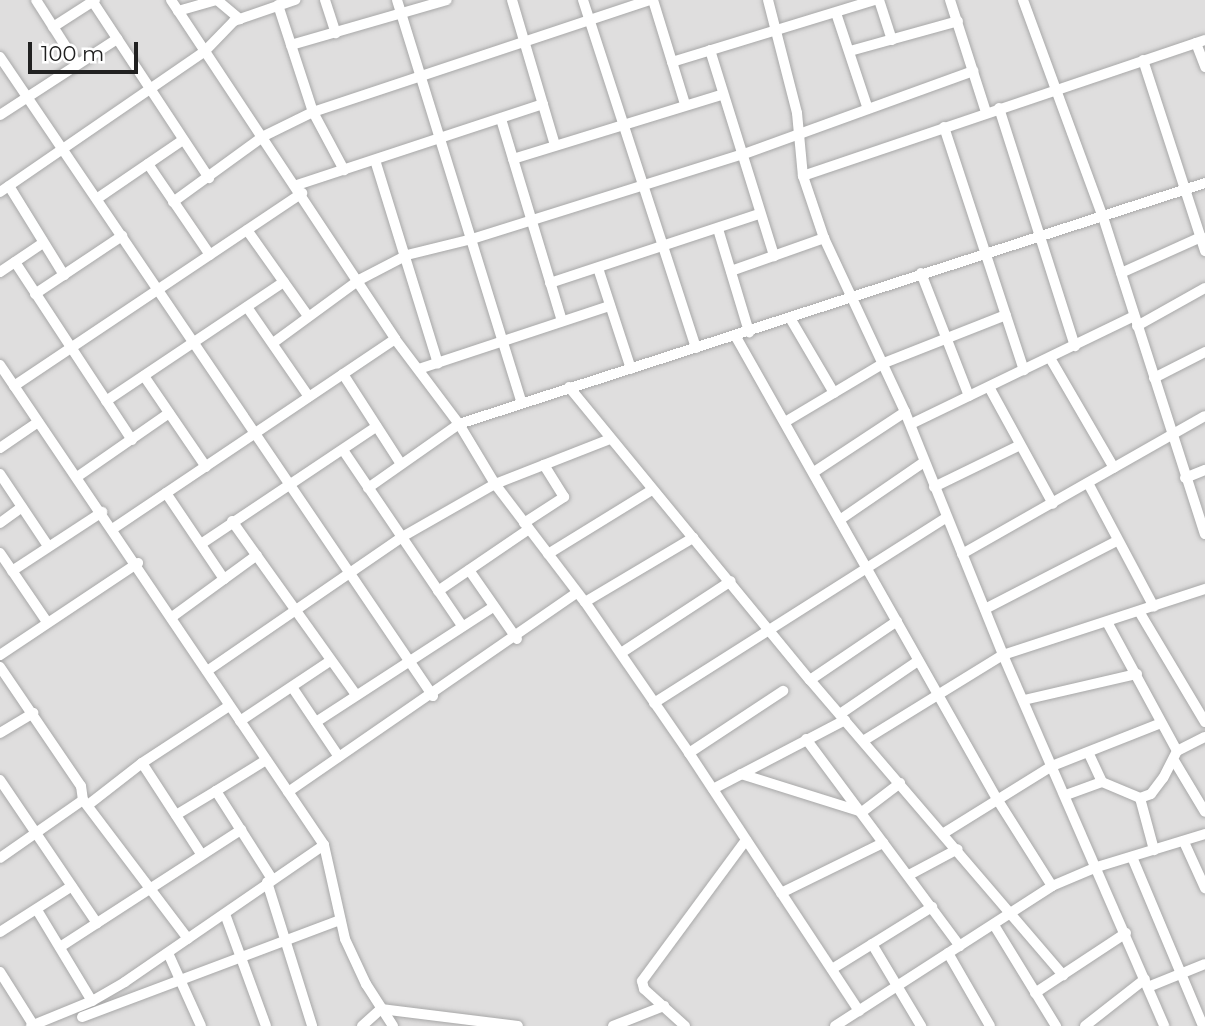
<!DOCTYPE html>
<style>
body{margin:0}
#map{position:relative;width:1205px;height:1026px;overflow:hidden;background:#f1eee8;font-family:Montserrat,sans-serif}
div>[style]{position:absolute}
.residential>*{inset:0;background:#dfdede;transform-origin:0 0}
.roads{filter:drop-shadow(0 0 2px #a8a8a8) drop-shadow(0 0 2px #a8a8a8)}
.minor>*{height:10px;margin:-5px;padding:0 5px;transform-origin:5px;border-radius:5px;background:#fff}
span{translate:-50% -50%;white-space:nowrap;text-align:center;line-height:1.15;-webkit-text-stroke:6px #fff;paint-order:stroke}
.scale{position:absolute;left:28px;top:42px;width:110px;height:32px;box-sizing:border-box;border:4px solid #212121;border-top:0;padding-left:9px;font-size:21px;line-height:24px;white-space:nowrap;color:#212121;-webkit-text-stroke:5px #fff;paint-order:stroke}
</style>
<div id="map">
<div class="residential">
<div style="left:0;top:0;width:1205px;height:1026px"></div>
</div>
<div class="roads">
<div class="minor">
<div style="left:36px;top:0;width:76px;rotate:57.4deg"></div>
<div style="left:171px;top:0;width:406px;rotate:56.5deg"></div>
<div style="left:395px;top:339px;width:106px;rotate:53deg"></div>
<div style="left:459px;top:424px;width:70px;rotate:59deg"></div>
<div style="left:495px;top:484px;width:148px;rotate:52.7deg"></div>
<div style="left:585px;top:602px;width:183px;rotate:55.4deg"></div>
<div style="left:689px;top:753px;width:309px;rotate:56.6deg"></div>
<div style="left:217px;top:0;width:30px;rotate:40deg"></div>
<div style="left:325px;top:0;width:35px;rotate:72deg"></div>
<div style="left:397px;top:0;width:422px;rotate:72.8deg"></div>
<div style="left:512px;top:0;width:151px;rotate:73.5deg"></div>
<div style="left:583px;top:0;width:366px;rotate:72deg"></div>
<div style="left:653px;top:0;width:109px;rotate:72.9deg"></div>
<div style="left:768px;top:0;width:117px;rotate:75.6deg"></div>
<div style="left:797px;top:113px;width:63px;rotate:84.6deg"></div>
<div style="left:803px;top:176px;width:65px;rotate:71.3deg"></div>
<div style="left:824px;top:238px;width:192px;rotate:65deg"></div>
<div style="left:905px;top:412px;width:262px;rotate:68deg"></div>
<div style="left:1003px;top:655px;width:404px;rotate:66.5deg"></div>
<div style="left:879px;top:0;width:42px;rotate:72deg"></div>
<div style="left:950px;top:0;width:118px;rotate:72.2deg"></div>
<div style="left:1023px;top:0;width:231px;rotate:69.8deg"></div>
<div style="left:1103px;top:217px;width:333px;rotate:72.2deg"></div>
<div style="left:93px;top:2px;width:211px;rotate:56.6deg"></div>
<div style="left:278px;top:5px;width:113px;rotate:71.9deg"></div>
<div style="left:313px;top:112px;width:66px;rotate:61.9deg"></div>
<div style="left:178px;top:11px;width:40px;rotate:-16deg"></div>
<div style="left:836px;top:13px;width:101px;rotate:71.6deg"></div>
<div style="left:53px;top:27px;width:50px;rotate:-32.7deg"></div>
<div style="left:1196px;top:43px;width:26px;rotate:69deg"></div>
<div style="left:291px;top:45px;width:162px;rotate:-16.1deg"></div>
<div style="left:710px;top:50px;width:216px;rotate:72.7deg"></div>
<div style="left:850px;top:51px;width:112px;rotate:-15.5deg"></div>
<div style="left:0;top:57px;width:772px;rotate:55.88deg"></div>
<div style="left:1143px;top:60px;width:201px;rotate:72deg"></div>
<div style="left:672px;top:62px;width:212px;rotate:-17deg"></div>
<div style="left:999px;top:108px;width:250px;rotate:72.3deg"></div>
<div style="left:0;top:115px;width:140px;rotate:-33deg"></div>
<div style="left:501px;top:119px;width:211px;rotate:73.2deg"></div>
<div style="left:944px;top:127px;width:256px;rotate:71.8deg"></div>
<div style="left:513px;top:159px;width:218px;rotate:-17.1deg"></div>
<div style="left:375px;top:160px;width:213px;rotate:72.8deg"></div>
<div style="left:148px;top:164px;width:110px;rotate:55.7deg"></div>
<div style="left:803px;top:176px;width:424px;rotate:-18.7deg"></div>
<div style="left:297px;top:185px;width:259px;rotate:-18.2deg"></div>
<div style="left:9px;top:186px;width:105px;rotate:58.3deg"></div>
<div style="left:0;top:192px;width:247px;rotate:-34.5deg"></div>
<div style="left:204px;top:52px;width:43px;rotate:-45.9deg"></div>
<div style="left:234px;top:21px;width:65px;rotate:-19deg"></div>
<div style="left:98px;top:198px;width:103px;rotate:-34.3deg"></div>
<div style="left:173px;top:202px;width:112px;rotate:-36deg"></div>
<div style="left:264px;top:136px;width:55px;rotate:-26.1deg"></div>
<div style="left:313px;top:112px;width:355px;rotate:-18.4deg"></div>
<div style="left:718px;top:229px;width:108px;rotate:73.2deg"></div>
<div style="left:247px;top:230px;width:105px;rotate:54.7deg"></div>
<div style="left:15px;top:262px;width:213px;rotate:56.7deg"></div>
<div style="left:598px;top:268px;width:106px;rotate:71.9deg"></div>
<div style="left:731px;top:271px;width:99px;rotate:-19.5deg"></div>
<div style="left:0;top:272px;width:52px;rotate:-34deg"></div>
<div style="left:921px;top:273px;width:132px;rotate:68.7deg"></div>
<div style="left:1121px;top:273px;width:88px;rotate:-24.2deg"></div>
<div style="left:550px;top:283px;width:220px;rotate:-18.3deg"></div>
<div style="left:35px;top:294px;width:105px;rotate:-33.7deg"></div>
<div style="left:247px;top:307px;width:109px;rotate:55.4deg"></div>
<div style="left:790px;top:318px;width:87px;rotate:59.6deg"></div>
<div style="left:1137px;top:326px;width:78px;rotate:-29.2deg"></div>
<div style="left:736px;top:337px;width:531px;rotate:60.54deg"></div>
<div style="left:997px;top:799px;width:103px;rotate:57.7deg"></div>
<div style="left:273px;top:343px;width:107px;rotate:-36.2deg"></div>
<div style="left:359px;top:280px;width:54px;rotate:-27.5deg"></div>
<div style="left:407px;top:255px;width:67px;rotate:-13.8deg"></div>
<div style="left:472px;top:239px;width:285px;rotate:-17.4deg"></div>
<div style="left:744px;top:154px;width:244px;rotate:-19.9deg"></div>
<div style="left:1050px;top:358px;width:127px;rotate:59.8deg"></div>
<div style="left:0;top:365px;width:579px;rotate:55.98deg"></div>
<div style="left:324px;top:845px;width:242px;rotate:145.5deg"></div>
<div style="left:125px;top:982px;width:38px;rotate:150deg"></div>
<div style="left:92px;top:1001px;width:66px;rotate:157.7deg"></div>
<div style="left:419px;top:369px;width:201px;rotate:-18.3deg"></div>
<div style="left:343px;top:374px;width:107px;rotate:57.2deg"></div>
<div style="left:144px;top:376px;width:110px;rotate:55.7deg"></div>
<div style="left:1154px;top:378px;width:57px;rotate:-27deg"></div>
<div style="left:14px;top:386px;width:347px;rotate:-33.8deg"></div>
<div style="left:569px;top:387px;width:379px;rotate:50.6deg"></div>
<div style="left:810px;top:680px;width:389px;rotate:49.4deg"></div>
<div style="left:989px;top:387px;width:133px;rotate:61.3deg"></div>
<div style="left:106px;top:401px;width:214px;rotate:-33.8deg"></div>
<div style="left:785px;top:422px;width:115px;rotate:-30.8deg"></div>
<div style="left:884px;top:363px;width:131px;rotate:-21.5deg"></div>
<div style="left:911px;top:424px;width:248px;rotate:-25.8deg"></div>
<div style="left:0;top:448px;width:46px;rotate:-34.4deg"></div>
<div style="left:343px;top:450px;width:212px;rotate:55.9deg"></div>
<div style="left:814px;top:472px;width:109px;rotate:-33.4deg"></div>
<div style="left:0;top:474px;width:87px;rotate:56.3deg"></div>
<div style="left:77px;top:477px;width:112px;rotate:-34.8deg"></div>
<div style="left:1185px;top:478px;width:22px;rotate:-22deg"></div>
<div style="left:1088px;top:483px;width:140px;rotate:62deg"></div>
<div style="left:934px;top:487px;width:96px;rotate:-26deg"></div>
<div style="left:368px;top:488px;width:111px;rotate:-35.1deg"></div>
<div style="left:459px;top:424px;width:784px;rotate:-17.9deg"></div>
<div style="left:166px;top:493px;width:104px;rotate:56deg"></div>
<div style="left:841px;top:519px;width:101px;rotate:-34.5deg"></div>
<div style="left:232px;top:521px;width:214px;rotate:54.5deg"></div>
<div style="left:0;top:523px;width:27px;rotate:-36deg"></div>
<div style="left:524px;top:523px;width:48px;rotate:-33deg"></div>
<div style="left:564px;top:497px;width:38px;rotate:-122deg"></div>
<div style="left:114px;top:528px;width:339px;rotate:-33.9deg"></div>
<div style="left:201px;top:544px;width:211px;rotate:-33.8deg"></div>
<div style="left:0;top:553px;width:83px;rotate:55.7deg"></div>
<div style="left:548px;top:554px;width:122px;rotate:-31.6deg"></div>
<div style="left:962px;top:554px;width:279px;rotate:-29.6deg"></div>
<div style="left:469px;top:570px;width:84px;rotate:55.2deg"></div>
<div style="left:12px;top:571px;width:108px;rotate:-33.2deg"></div>
<div style="left:438px;top:591px;width:110px;rotate:-34.3deg"></div>
<div style="left:585px;top:602px;width:126px;rotate:-30.7deg"></div>
<div style="left:985px;top:609px;width:148px;rotate:-27.3deg"></div>
<div style="left:1140px;top:613px;width:127px;rotate:59.2deg"></div>
<div style="left:172px;top:617px;width:105px;rotate:-36.1deg"></div>
<div style="left:1107px;top:622px;width:147px;rotate:61.5deg"></div>
<div style="left:1177px;top:751px;width:30px;rotate:117deg"></div>
<div style="left:1163px;top:778px;width:20px;rotate:127deg"></div>
<div style="left:1151px;top:794px;width:12px;rotate:160deg"></div>
<div style="left:621px;top:653px;width:131px;rotate:-33.2deg"></div>
<div style="left:0;top:655px;width:166px;rotate:-33.7deg"></div>
<div style="left:0;top:667px;width:144px;rotate:55.8deg"></div>
<div style="left:81px;top:786px;width:14px;rotate:82deg"></div>
<div style="left:83px;top:800px;width:101px;rotate:145.1deg"></div>
<div style="left:207px;top:671px;width:237px;rotate:-34.5deg"></div>
<div style="left:402px;top:537px;width:107px;rotate:-29.7deg"></div>
<div style="left:495px;top:484px;width:123px;rotate:-21.4deg"></div>
<div style="left:810px;top:680px;width:105px;rotate:-34.1deg"></div>
<div style="left:292px;top:687px;width:84px;rotate:56.1deg"></div>
<div style="left:1024px;top:700px;width:116px;rotate:-13deg"></div>
<div style="left:654px;top:703px;width:346px;rotate:-32.4deg"></div>
<div style="left:840px;top:714px;width:94px;rotate:-34.2deg"></div>
<div style="left:240px;top:721px;width:108px;rotate:-33.7deg"></div>
<div style="left:316px;top:722px;width:211px;rotate:-33deg"></div>
<div style="left:0;top:733px;width:39px;rotate:-31deg"></div>
<div style="left:806px;top:739px;width:258px;rotate:53.4deg"></div>
<div style="left:863px;top:741px;width:164px;rotate:-31.6deg"></div>
<div style="left:1003px;top:655px;width:213px;rotate:-18.1deg"></div>
<div style="left:1177px;top:751px;width:31px;rotate:-27deg"></div>
<div style="left:689px;top:753px;width:113px;rotate:-33.4deg"></div>
<div style="left:1089px;top:754px;width:31px;rotate:65deg"></div>
<div style="left:266px;top:760px;width:59px;rotate:148.2deg"></div>
<div style="left:216px;top:791px;width:104px;rotate:57.5deg"></div>
<div style="left:1175px;top:762px;width:58px;rotate:59deg"></div>
<div style="left:142px;top:763px;width:108px;rotate:57deg"></div>
<div style="left:741px;top:774px;width:127px;rotate:17.4deg"></div>
<div style="left:862px;top:812px;width:48px;rotate:-37.3deg"></div>
<div style="left:0;top:780px;width:173px;rotate:55.9deg"></div>
<div style="left:713px;top:789px;width:149px;rotate:-27.6deg"></div>
<div style="left:288px;top:792px;width:351px;rotate:-34.6deg"></div>
<div style="left:1066px;top:795px;width:38px;rotate:-20deg"></div>
<div style="left:1102px;top:782px;width:41px;rotate:22.8deg"></div>
<div style="left:1140px;top:798px;width:54px;rotate:74.9deg"></div>
<div style="left:83px;top:800px;width:174px;rotate:52.9deg"></div>
<div style="left:88px;top:805px;width:68px;rotate:-37.9deg"></div>
<div style="left:142px;top:763px;width:104px;rotate:-33.2deg"></div>
<div style="left:176px;top:815px;width:47px;rotate:-31deg"></div>
<div style="left:944px;top:833px;width:127px;rotate:-31.8deg"></div>
<div style="left:1052px;top:766px;width:117px;rotate:-21.5deg"></div>
<div style="left:1184px;top:842px;width:51px;rotate:65.5deg"></div>
<div style="left:324px;top:845px;width:96px;rotate:77.4deg"></div>
<div style="left:345px;top:939px;width:50px;rotate:65deg"></div>
<div style="left:366px;top:984px;width:50px;rotate:57.3deg"></div>
<div style="left:1132px;top:857px;width:183px;rotate:67.2deg"></div>
<div style="left:909px;top:875px;width:55px;rotate:-28deg"></div>
<div style="left:267px;top:882px;width:151px;rotate:72.6deg"></div>
<div style="left:781px;top:893px;width:114px;rotate:-26.1deg"></div>
<div style="left:37px;top:910px;width:106px;rotate:58.9deg"></div>
<div style="left:225px;top:914px;width:119px;rotate:69.9deg"></div>
<div style="left:994px;top:925px;width:119px;rotate:58.5deg"></div>
<div style="left:0;top:932px;width:85px;rotate:-32.6deg"></div>
<div style="left:872px;top:944px;width:96px;rotate:59.1deg"></div>
<div style="left:60px;top:947px;width:216px;rotate:-32.9deg"></div>
<div style="left:168px;top:953px;width:80px;rotate:65.7deg"></div>
<div style="left:948px;top:953px;width:84px;rotate:60.1deg"></div>
<div style="left:832px;top:969px;width:118px;rotate:-31.8deg"></div>
<div style="left:0;top:972px;width:64px;rotate:57.8deg"></div>
<div style="left:1148px;top:987px;width:61px;rotate:-22deg"></div>
<div style="left:1035px;top:993px;width:109px;rotate:-33.4deg"></div>
<div style="left:82px;top:1017px;width:276px;rotate:-20.6deg"></div>
<div style="left:362px;top:1026px;width:25px;rotate:-42deg"></div>
<div style="left:381px;top:1009px;width:138px;rotate:7.1deg"></div>
<div style="left:613px;top:1026px;width:55px;rotate:-21.4deg"></div>
<div style="left:685px;top:1026px;width:55px;rotate:-137.9deg"></div>
<div style="left:644px;top:989px;width:8px;rotate:-104deg"></div>
<div style="left:642px;top:981px;width:175px;rotate:-53.6deg"></div>
<div style="left:835px;top:1026px;width:258px;rotate:-32.8deg"></div>
<div style="left:1052px;top:886px;width:49px;rotate:-22.9deg"></div>
<div style="left:1097px;top:867px;width:113px;rotate:-17deg"></div>
<div style="left:1085px;top:1026px;width:76px;rotate:-38.1deg"></div>
</div>
</div>
<div class="scale">100 m</div>
</div>
